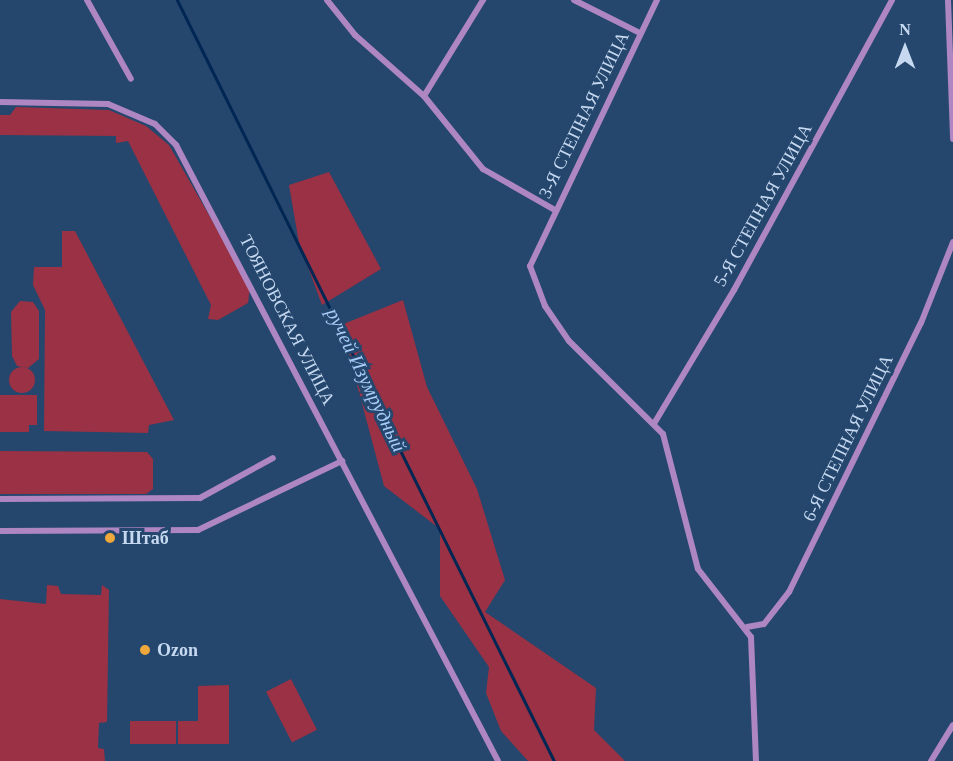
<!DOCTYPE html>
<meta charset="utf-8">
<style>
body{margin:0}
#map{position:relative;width:953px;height:761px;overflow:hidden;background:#25466d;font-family:Georgia,serif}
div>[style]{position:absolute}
.green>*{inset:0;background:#9b3144;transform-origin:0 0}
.round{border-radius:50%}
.stream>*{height:3px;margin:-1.5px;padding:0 1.5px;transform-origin:1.5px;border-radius:1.5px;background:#002754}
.street>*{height:6px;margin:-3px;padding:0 3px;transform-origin:3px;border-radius:3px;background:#ae86c2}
.dots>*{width:16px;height:16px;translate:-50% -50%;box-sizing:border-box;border:3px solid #25466d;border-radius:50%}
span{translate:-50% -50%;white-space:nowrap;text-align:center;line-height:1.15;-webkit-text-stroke:6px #25466d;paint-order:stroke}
.street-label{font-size:18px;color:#c6d9f0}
.poi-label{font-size:18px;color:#c6d9f0;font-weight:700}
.left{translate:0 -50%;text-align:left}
.water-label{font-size:20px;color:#a8cdf9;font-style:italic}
.north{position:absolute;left:875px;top:18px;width:60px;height:60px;-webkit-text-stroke:4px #25466d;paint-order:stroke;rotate:0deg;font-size:16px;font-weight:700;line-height:24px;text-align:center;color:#c6d9f0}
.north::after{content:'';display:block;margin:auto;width:21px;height:27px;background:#c6d9f0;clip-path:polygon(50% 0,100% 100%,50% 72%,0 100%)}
</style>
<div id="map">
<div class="green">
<div style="clip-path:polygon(16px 107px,109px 110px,146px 126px,169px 145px,250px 287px,248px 303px,218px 320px,208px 319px,211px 305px,128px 141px,116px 143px,116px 136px,0 135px,0 115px,10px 115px)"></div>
<div style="clip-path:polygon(329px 172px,381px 269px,322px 305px,299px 243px,289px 185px)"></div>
<div style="clip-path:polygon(62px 231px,75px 231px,174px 420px,149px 425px,148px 433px,44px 431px,45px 310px,33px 285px,34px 267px,62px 267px)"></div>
<div style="clip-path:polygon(403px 300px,427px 387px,477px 489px,505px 580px,485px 612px,596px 688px,594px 730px,625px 761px,528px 761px,501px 731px,486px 693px,489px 667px,440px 596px,440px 529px,384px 486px,341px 325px)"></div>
<div style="clip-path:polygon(20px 301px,33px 302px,39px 311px,39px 359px,28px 368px,17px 366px,12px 356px,11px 312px)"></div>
<div class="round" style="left:9px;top:367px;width:26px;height:26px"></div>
<div style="clip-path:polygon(0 395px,37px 395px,37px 425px,29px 425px,29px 432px,0 432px)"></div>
<div style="clip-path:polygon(0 451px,147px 452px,153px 459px,153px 489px,146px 494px,0 494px)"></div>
<div style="clip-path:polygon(47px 585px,58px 586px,61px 594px,101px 595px,102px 585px,109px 590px,107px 722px,99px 723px,98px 748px,104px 749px,105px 761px,0 761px,0 599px,46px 604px)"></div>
<div style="left:291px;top:679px;width:57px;height:28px;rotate:63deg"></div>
<div style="clip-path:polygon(229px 685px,229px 744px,178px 744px,178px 721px,198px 721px,198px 686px)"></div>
<div style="left:130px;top:721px;width:46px;height:23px"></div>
</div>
<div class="stream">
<div style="left:177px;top:0;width:849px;rotate:63.65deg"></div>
</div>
<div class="street">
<div style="left:87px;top:0;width:90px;rotate:60.9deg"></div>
<div style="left:327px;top:0;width:45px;rotate:51.3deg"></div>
<div style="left:355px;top:35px;width:92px;rotate:41.5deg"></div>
<div style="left:424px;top:96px;width:94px;rotate:51.1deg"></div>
<div style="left:483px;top:169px;width:83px;rotate:29.7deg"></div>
<div style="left:574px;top:0;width:74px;rotate:26.6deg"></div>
<div style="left:657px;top:0;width:295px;rotate:115.5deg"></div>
<div style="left:530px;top:266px;width:43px;rotate:69.4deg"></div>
<div style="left:545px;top:306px;width:42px;rotate:55.6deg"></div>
<div style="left:569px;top:341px;width:132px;rotate:44.7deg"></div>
<div style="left:663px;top:434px;width:139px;rotate:75.5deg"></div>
<div style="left:698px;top:569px;width:86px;rotate:52.1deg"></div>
<div style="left:751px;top:637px;width:124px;rotate:87.7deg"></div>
<div style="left:948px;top:0;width:139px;rotate:87.9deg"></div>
<div style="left:424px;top:96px;width:113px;rotate:-58.4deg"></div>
<div style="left:0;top:102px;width:108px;rotate:1.1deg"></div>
<div style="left:108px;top:104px;width:51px;rotate:23.1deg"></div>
<div style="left:155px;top:124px;width:30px;rotate:45deg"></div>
<div style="left:176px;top:145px;width:695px;rotate:62.4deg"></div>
<div style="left:655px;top:422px;width:154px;rotate:-59.1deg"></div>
<div style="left:734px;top:290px;width:330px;rotate:-61.4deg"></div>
<div style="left:0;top:499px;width:200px;rotate:-0.3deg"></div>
<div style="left:200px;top:498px;width:83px;rotate:-28.7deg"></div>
<div style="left:0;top:531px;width:198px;rotate:-0.3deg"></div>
<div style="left:198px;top:530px;width:160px;rotate:-25.6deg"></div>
<div style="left:747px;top:627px;width:17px;rotate:-10deg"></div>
<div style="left:764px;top:624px;width:41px;rotate:-52deg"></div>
<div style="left:789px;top:592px;width:300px;rotate:-63.9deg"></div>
<div style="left:921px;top:323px;width:87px;rotate:-68.4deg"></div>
<div style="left:931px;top:761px;width:42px;rotate:-58.6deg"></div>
</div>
<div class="dots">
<div style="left:110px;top:538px;background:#eea83c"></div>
<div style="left:145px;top:650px;background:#eea83c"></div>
</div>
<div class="street-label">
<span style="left:584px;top:115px;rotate:-64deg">3-Я СТЕПНАЯ УЛИЦА</span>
<span style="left:763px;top:205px;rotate:-61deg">5-Я СТЕПНАЯ УЛИЦА</span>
<span style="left:287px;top:320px;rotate:63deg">ТОЯНОВСКАЯ УЛИЦА</span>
<span style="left:848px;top:438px;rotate:-64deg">6-Я СТЕПНАЯ УЛИЦА</span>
</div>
<div class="poi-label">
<span class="left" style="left:122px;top:538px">Штаб</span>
<span class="left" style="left:157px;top:650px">Ozon</span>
</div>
<div class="water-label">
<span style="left:366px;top:380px;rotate:64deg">ручей Изумрудный</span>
</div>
<div class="north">N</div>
</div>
